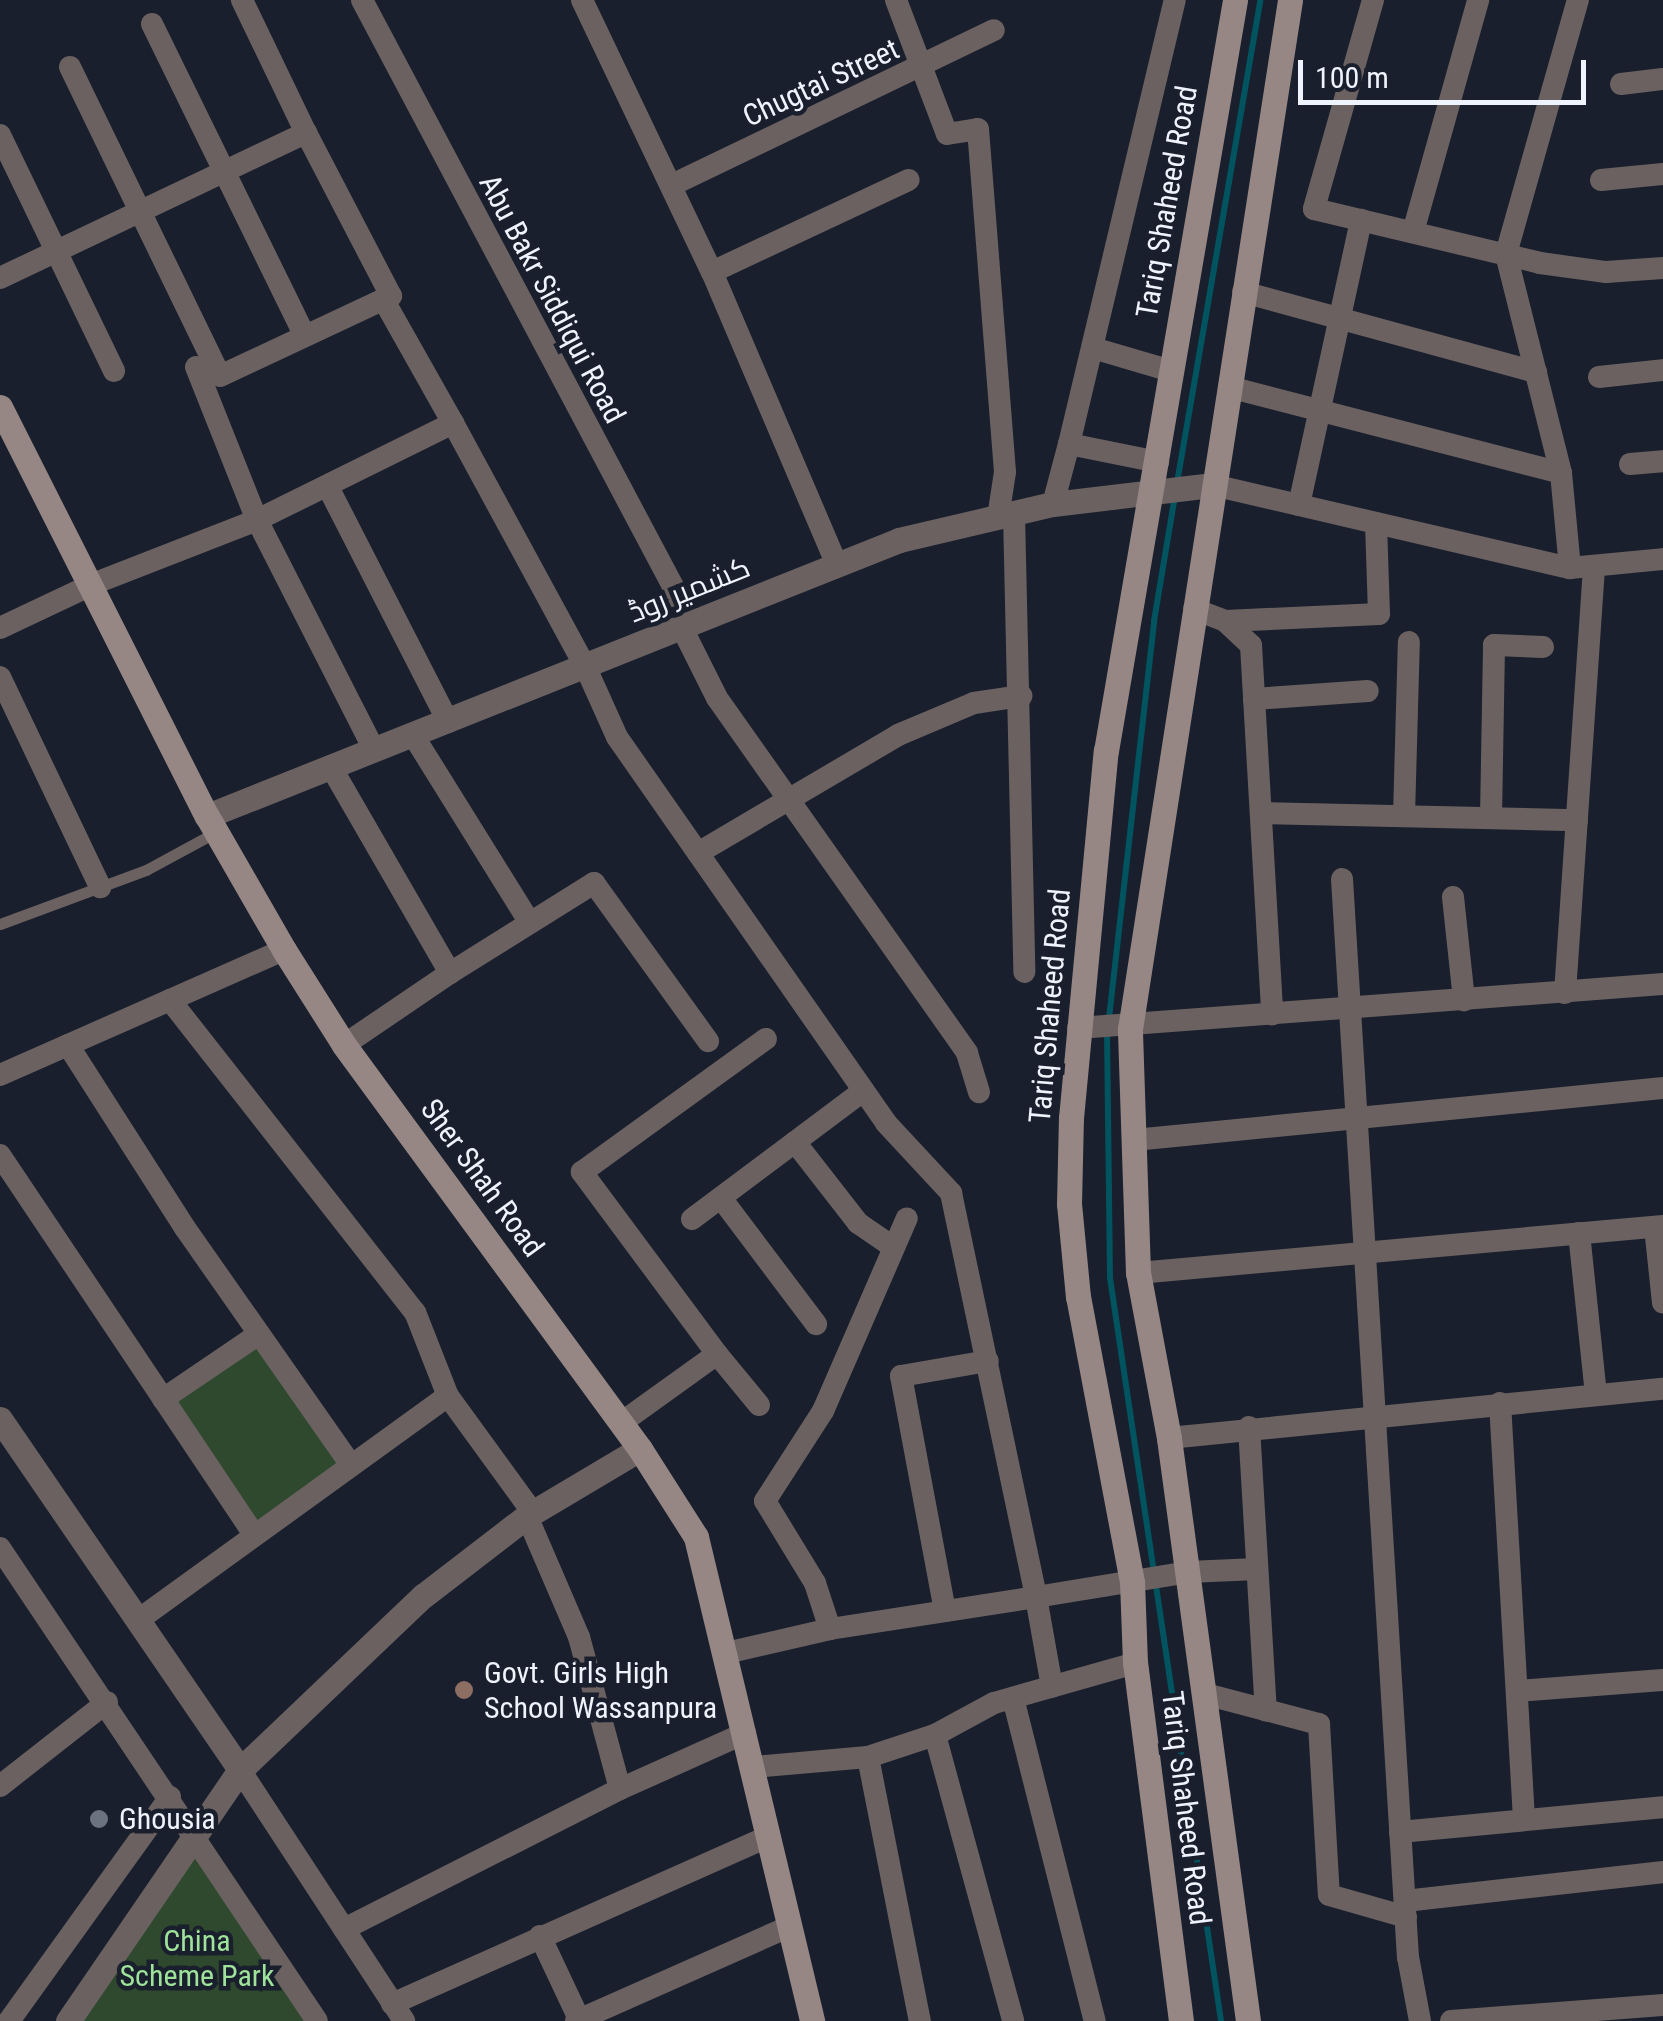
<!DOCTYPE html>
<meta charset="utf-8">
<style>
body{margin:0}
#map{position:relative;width:1663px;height:2021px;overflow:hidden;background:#191f2d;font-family:"Roboto Condensed",Cairo,sans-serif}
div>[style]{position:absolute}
.green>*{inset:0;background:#2e492d;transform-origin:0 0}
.stream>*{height:6px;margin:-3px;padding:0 3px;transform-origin:3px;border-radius:3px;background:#005460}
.service>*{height:11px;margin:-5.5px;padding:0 5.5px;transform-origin:5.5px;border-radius:5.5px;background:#6b6160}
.minor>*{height:22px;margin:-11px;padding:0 11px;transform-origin:11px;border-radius:11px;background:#6b6160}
.tertiary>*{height:25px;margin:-12.5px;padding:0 12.5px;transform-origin:12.5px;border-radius:12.5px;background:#6b6160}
.secondary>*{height:25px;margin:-12.5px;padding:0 12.5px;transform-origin:12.5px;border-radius:12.5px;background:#968785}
.dots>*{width:28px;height:28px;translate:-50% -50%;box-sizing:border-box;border:5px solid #191f2d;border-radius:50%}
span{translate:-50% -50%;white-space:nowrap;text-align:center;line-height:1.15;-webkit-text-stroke:9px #191f2d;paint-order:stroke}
.street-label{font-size:30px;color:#eff3fd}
.poi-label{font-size:30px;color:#eff3fd}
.left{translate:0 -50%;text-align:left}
.park-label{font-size:30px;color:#9fe39a}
.scale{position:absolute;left:1298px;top:60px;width:288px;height:45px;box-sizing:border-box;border:5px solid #eff3fd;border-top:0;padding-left:12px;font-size:30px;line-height:35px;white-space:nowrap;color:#eff3fd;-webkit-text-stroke:8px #191f2d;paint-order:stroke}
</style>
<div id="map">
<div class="green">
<div style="left:259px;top:1334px;width:159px;height:116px;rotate:55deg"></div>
<div style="clip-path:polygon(197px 1846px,314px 2021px,79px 2021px)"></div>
</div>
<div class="stream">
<div style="left:1177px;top:483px;width:490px;rotate:-80.2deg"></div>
<div style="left:1109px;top:1018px;width:400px;rotate:-83.5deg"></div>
<div style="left:1154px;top:621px;width:128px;rotate:-80.5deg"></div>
<div style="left:1107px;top:1031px;width:247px;rotate:89.3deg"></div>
<div style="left:1110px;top:1278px;width:751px;rotate:81.5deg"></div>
</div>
<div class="service">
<div style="left:0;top:924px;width:156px;rotate:-20.3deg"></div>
<div style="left:146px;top:870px;width:80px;rotate:-28.5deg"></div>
</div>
<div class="minor">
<div style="left:362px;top:0;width:706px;rotate:62.06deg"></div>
<div style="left:582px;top:0;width:301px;rotate:64.5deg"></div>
<div style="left:712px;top:272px;width:319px;rotate:66.9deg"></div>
<div style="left:896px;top:0;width:143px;rotate:69.2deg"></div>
<div style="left:947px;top:134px;width:31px;rotate:-9deg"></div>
<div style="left:978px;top:129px;width:344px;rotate:85.5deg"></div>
<div style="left:1005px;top:472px;width:47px;rotate:98.7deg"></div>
<div style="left:1373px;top:0;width:217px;rotate:105.8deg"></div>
<div style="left:1314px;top:209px;width:232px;rotate:13.4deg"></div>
<div style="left:1540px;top:263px;width:67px;rotate:7.8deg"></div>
<div style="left:1606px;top:272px;width:57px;rotate:-4deg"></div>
<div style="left:152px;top:24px;width:347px;rotate:63.9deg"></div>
<div style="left:70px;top:67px;width:343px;rotate:64.1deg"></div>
<div style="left:220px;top:376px;width:189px;rotate:-25.1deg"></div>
<div style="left:391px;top:296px;width:184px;rotate:-117.5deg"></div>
<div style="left:1621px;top:84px;width:42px;rotate:-6.8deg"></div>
<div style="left:0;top:135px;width:262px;rotate:64.2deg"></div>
<div style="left:1601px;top:180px;width:62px;rotate:-5.5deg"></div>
<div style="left:672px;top:185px;width:357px;rotate:-25.7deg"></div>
<div style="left:1413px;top:232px;width:241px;rotate:-74.3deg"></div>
<div style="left:712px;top:272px;width:217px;rotate:-25.1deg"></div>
<div style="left:0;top:278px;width:339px;rotate:-25.4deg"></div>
<div style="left:306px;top:133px;width:148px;rotate:-115.7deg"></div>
<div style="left:1243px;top:292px;width:304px;rotate:15.3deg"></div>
<div style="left:1093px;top:348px;width:81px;rotate:16.4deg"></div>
<div style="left:196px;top:367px;width:165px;rotate:68.3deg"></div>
<div style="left:257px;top:520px;width:258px;rotate:63deg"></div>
<div style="left:1599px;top:377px;width:64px;rotate:-6.2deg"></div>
<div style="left:1229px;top:387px;width:343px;rotate:14.5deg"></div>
<div style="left:453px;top:423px;width:279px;rotate:61.5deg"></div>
<div style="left:586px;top:668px;width:76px;rotate:65.8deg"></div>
<div style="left:617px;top:737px;width:470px;rotate:55.1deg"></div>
<div style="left:886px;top:1123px;width:96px;rotate:47.1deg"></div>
<div style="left:951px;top:1193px;width:413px;rotate:78.1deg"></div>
<div style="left:1036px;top:1597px;width:154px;rotate:-9.3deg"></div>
<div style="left:1188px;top:1572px;width:69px;rotate:-2.5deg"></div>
<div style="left:1069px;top:444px;width:456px;rotate:-76.6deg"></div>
<div style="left:1630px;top:464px;width:33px;rotate:-5deg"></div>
<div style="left:1213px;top:485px;width:367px;rotate:13.1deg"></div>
<div style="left:1570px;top:568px;width:93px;rotate:-5.5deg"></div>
<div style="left:328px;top:487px;width:264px;rotate:62.9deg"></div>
<div style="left:1053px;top:504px;width:62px;rotate:-75.1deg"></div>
<div style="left:1069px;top:444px;width:91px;rotate:11.4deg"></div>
<div style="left:1299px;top:505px;width:292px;rotate:-77.7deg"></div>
<div style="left:1014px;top:514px;width:458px;rotate:88.7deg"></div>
<div style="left:1570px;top:568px;width:95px;rotate:-95.4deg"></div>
<div style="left:1561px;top:473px;width:226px;rotate:-104.1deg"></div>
<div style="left:1506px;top:254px;width:264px;rotate:-74.2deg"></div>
<div style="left:1194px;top:609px;width:33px;rotate:21deg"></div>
<div style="left:1225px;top:621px;width:35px;rotate:43deg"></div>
<div style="left:1251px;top:645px;width:370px;rotate:86.7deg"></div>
<div style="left:1225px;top:621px;width:154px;rotate:-2.6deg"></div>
<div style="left:1379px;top:614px;width:91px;rotate:-91.9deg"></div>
<div style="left:0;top:628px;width:103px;rotate:-25.3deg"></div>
<div style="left:93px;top:584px;width:176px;rotate:-21.3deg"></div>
<div style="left:257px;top:520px;width:219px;rotate:-26.3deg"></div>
<div style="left:453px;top:423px;width:142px;rotate:-119.4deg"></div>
<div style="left:682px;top:628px;width:78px;rotate:63.4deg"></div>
<div style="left:717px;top:698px;width:434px;rotate:54.8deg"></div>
<div style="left:967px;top:1053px;width:41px;rotate:72.9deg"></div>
<div style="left:0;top:677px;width:233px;rotate:64.5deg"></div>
<div style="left:1254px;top:699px;width:114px;rotate:-4deg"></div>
<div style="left:413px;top:735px;width:221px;rotate:58.1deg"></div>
<div style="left:331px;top:767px;width:238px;rotate:60deg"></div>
<div style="left:450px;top:973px;width:128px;rotate:145.8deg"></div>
<div style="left:1261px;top:813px;width:316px;rotate:1.3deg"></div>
<div style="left:1404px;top:816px;width:174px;rotate:-88.4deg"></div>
<div style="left:1491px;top:818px;width:173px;rotate:-89deg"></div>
<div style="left:1494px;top:645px;width:49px;rotate:2.3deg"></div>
<div style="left:698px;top:853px;width:232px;rotate:-30.5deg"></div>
<div style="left:898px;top:735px;width:82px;rotate:-22.8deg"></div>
<div style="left:974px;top:703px;width:48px;rotate:-8.5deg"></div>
<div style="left:1342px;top:879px;width:1080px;rotate:86.5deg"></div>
<div style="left:1408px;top:1957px;width:65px;rotate:79.4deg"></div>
<div style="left:1453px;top:897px;width:104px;rotate:83.9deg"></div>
<div style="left:450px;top:973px;width:170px;rotate:-32deg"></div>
<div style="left:594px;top:883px;width:195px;rotate:54.2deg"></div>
<div style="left:1565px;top:993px;width:428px;rotate:-86.1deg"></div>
<div style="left:170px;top:1000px;width:397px;rotate:51.9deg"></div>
<div style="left:415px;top:1312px;width:90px;rotate:68.6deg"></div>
<div style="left:448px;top:1396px;width:145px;rotate:54deg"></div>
<div style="left:1078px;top:1028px;width:587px;rotate:-4.3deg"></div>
<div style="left:68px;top:1045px;width:217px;rotate:57.4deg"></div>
<div style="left:185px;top:1228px;width:288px;rotate:55deg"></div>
<div style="left:0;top:1075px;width:310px;rotate:-23.8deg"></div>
<div style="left:1134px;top:1140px;width:532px;rotate:-5.61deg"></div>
<div style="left:795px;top:1142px;width:103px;rotate:52.1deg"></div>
<div style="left:858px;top:1223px;width:42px;rotate:34.4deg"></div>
<div style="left:0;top:1155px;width:457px;rotate:56.2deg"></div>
<div style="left:721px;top:1198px;width:158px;rotate:53deg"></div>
<div style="left:692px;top:1219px;width:214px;rotate:-36.8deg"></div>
<div style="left:1655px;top:1227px;width:76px;rotate:84deg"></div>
<div style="left:1579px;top:1233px;width:163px;rotate:84deg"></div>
<div style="left:1138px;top:1273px;width:527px;rotate:-5.12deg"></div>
<div style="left:717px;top:1354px;width:227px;rotate:-126.6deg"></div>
<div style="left:582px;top:1172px;width:227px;rotate:-35.9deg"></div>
<div style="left:163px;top:1399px;width:116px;rotate:-34.1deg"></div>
<div style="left:1500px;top:1403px;width:417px;rotate:86.7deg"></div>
<div style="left:621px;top:1423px;width:118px;rotate:-35.7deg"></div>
<div style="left:717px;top:1354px;width:66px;rotate:50.5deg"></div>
<div style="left:1249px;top:1427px;width:284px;rotate:86.6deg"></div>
<div style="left:1266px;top:1710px;width:55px;rotate:14.8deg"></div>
<div style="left:1319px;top:1724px;width:171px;rotate:86.7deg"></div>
<div style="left:1329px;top:1895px;width:80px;rotate:15.9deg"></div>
<div style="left:1169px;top:1438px;width:496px;rotate:-5.7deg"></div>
<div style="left:0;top:1548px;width:569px;rotate:56.17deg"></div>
<div style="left:945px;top:1611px;width:239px;rotate:-100.6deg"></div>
<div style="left:901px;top:1376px;width:88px;rotate:-9.8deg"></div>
<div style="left:141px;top:1618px;width:379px;rotate:-35.9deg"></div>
<div style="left:830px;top:1629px;width:208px;rotate:-8.8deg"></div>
<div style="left:1036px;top:1597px;width:91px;rotate:79.9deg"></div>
<div style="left:726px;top:1653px;width:107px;rotate:-13deg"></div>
<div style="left:830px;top:1629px;width:48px;rotate:-108.1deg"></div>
<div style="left:815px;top:1583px;width:96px;rotate:-121.4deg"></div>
<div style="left:765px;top:1501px;width:107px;rotate:-57.2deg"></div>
<div style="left:823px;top:1411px;width:210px;rotate:-66.5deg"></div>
<div style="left:1517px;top:1691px;width:146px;rotate:-4.3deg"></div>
<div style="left:1205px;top:1694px;width:63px;rotate:14.7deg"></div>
<div style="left:1013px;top:1698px;width:333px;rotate:75.8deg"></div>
<div style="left:935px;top:1735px;width:296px;rotate:74.7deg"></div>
<div style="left:868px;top:1757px;width:269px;rotate:78.9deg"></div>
<div style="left:753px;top:1767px;width:115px;rotate:-5deg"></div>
<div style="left:868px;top:1757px;width:71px;rotate:-18.2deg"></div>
<div style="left:935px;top:1735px;width:67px;rotate:-28.5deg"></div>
<div style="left:994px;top:1703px;width:147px;rotate:-15.8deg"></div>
<div style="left:240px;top:1770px;width:300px;rotate:56.8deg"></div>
<div style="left:0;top:1786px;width:136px;rotate:-38.1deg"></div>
<div style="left:620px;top:1789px;width:137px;rotate:-24.1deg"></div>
<div style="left:1400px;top:1832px;width:264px;rotate:-5.4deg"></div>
<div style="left:1405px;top:1901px;width:260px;rotate:-6.4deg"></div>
<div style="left:344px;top:1929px;width:309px;rotate:-26.9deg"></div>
<div style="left:620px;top:1789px;width:157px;rotate:-105.1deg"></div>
<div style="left:579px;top:1637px;width:132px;rotate:-113.3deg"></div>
<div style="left:540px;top:1936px;width:92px;rotate:64.8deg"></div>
<div style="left:392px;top:2004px;width:413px;rotate:-24deg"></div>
<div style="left:9px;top:2021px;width:276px;rotate:-54.3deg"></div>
<div style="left:576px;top:2021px;width:234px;rotate:-23.9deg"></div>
<div style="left:1451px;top:2021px;width:213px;rotate:-4.3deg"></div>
</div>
<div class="tertiary">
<div style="left:207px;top:816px;width:745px;rotate:-21.74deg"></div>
<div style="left:899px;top:540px;width:158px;rotate:-13.2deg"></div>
<div style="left:1053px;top:504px;width:161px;rotate:-6.8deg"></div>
<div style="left:0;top:1419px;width:425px;rotate:55.6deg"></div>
<div style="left:68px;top:2021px;width:304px;rotate:-55.6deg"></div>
<div style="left:240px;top:1770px;width:253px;rotate:-43.6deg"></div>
<div style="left:423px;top:1596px;width:131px;rotate:-37.6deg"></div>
<div style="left:527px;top:1516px;width:131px;rotate:-30.7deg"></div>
</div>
<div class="secondary">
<div style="left:0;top:407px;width:458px;rotate:63.2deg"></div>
<div style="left:207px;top:816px;width:155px;rotate:60.1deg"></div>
<div style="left:284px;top:950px;width:112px;rotate:57.7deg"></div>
<div style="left:344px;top:1045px;width:501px;rotate:53.77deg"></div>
<div style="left:640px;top:1449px;width:104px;rotate:57.5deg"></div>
<div style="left:696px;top:1537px;width:498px;rotate:76.5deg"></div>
<div style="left:1181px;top:2021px;width:361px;rotate:-97.3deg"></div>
<div style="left:1135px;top:1663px;width:81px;rotate:-92.1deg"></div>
<div style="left:1132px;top:1582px;width:290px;rotate:-100.7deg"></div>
<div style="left:1078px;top:1297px;width:93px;rotate:-95.5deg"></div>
<div style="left:1069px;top:1204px;width:86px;rotate:-88.7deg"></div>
<div style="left:1071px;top:1118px;width:369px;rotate:-84.6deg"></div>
<div style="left:1106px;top:751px;width:762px;rotate:-80.25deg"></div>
<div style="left:1248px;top:2021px;width:588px;rotate:-97.72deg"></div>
<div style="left:1169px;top:1438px;width:168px;rotate:-100.6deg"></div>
<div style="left:1138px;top:1273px;width:244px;rotate:-91.9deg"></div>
<div style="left:1130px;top:1029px;width:1041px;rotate:-81.16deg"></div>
</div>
<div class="dots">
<div style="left:464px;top:1690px;background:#8d6e63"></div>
<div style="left:99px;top:1819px;background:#6b7280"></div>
</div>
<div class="street-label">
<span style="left:821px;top:83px;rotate:-25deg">Chugtai Street</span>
<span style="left:1167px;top:202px;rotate:-80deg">Tariq Shaheed Road</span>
<span style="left:552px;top:299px;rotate:62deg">Abu Bakr Siddiqui Road</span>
<span style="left:689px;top:590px;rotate:-22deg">کشمیر روڈ</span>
<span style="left:1050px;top:1006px;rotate:-85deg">Tariq Shaheed Road</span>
<span style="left:482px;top:1178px;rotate:54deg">Sher Shah Road</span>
<span style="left:1186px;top:1808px;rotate:83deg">Tariq Shaheed Road</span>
</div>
<div class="poi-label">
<span class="left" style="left:484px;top:1690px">Govt. Girls High<br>School Wassanpura</span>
<span class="left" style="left:119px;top:1819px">Ghousia</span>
</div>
<div class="park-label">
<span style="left:197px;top:1958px">China<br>Scheme Park</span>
</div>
<div class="scale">100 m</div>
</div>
